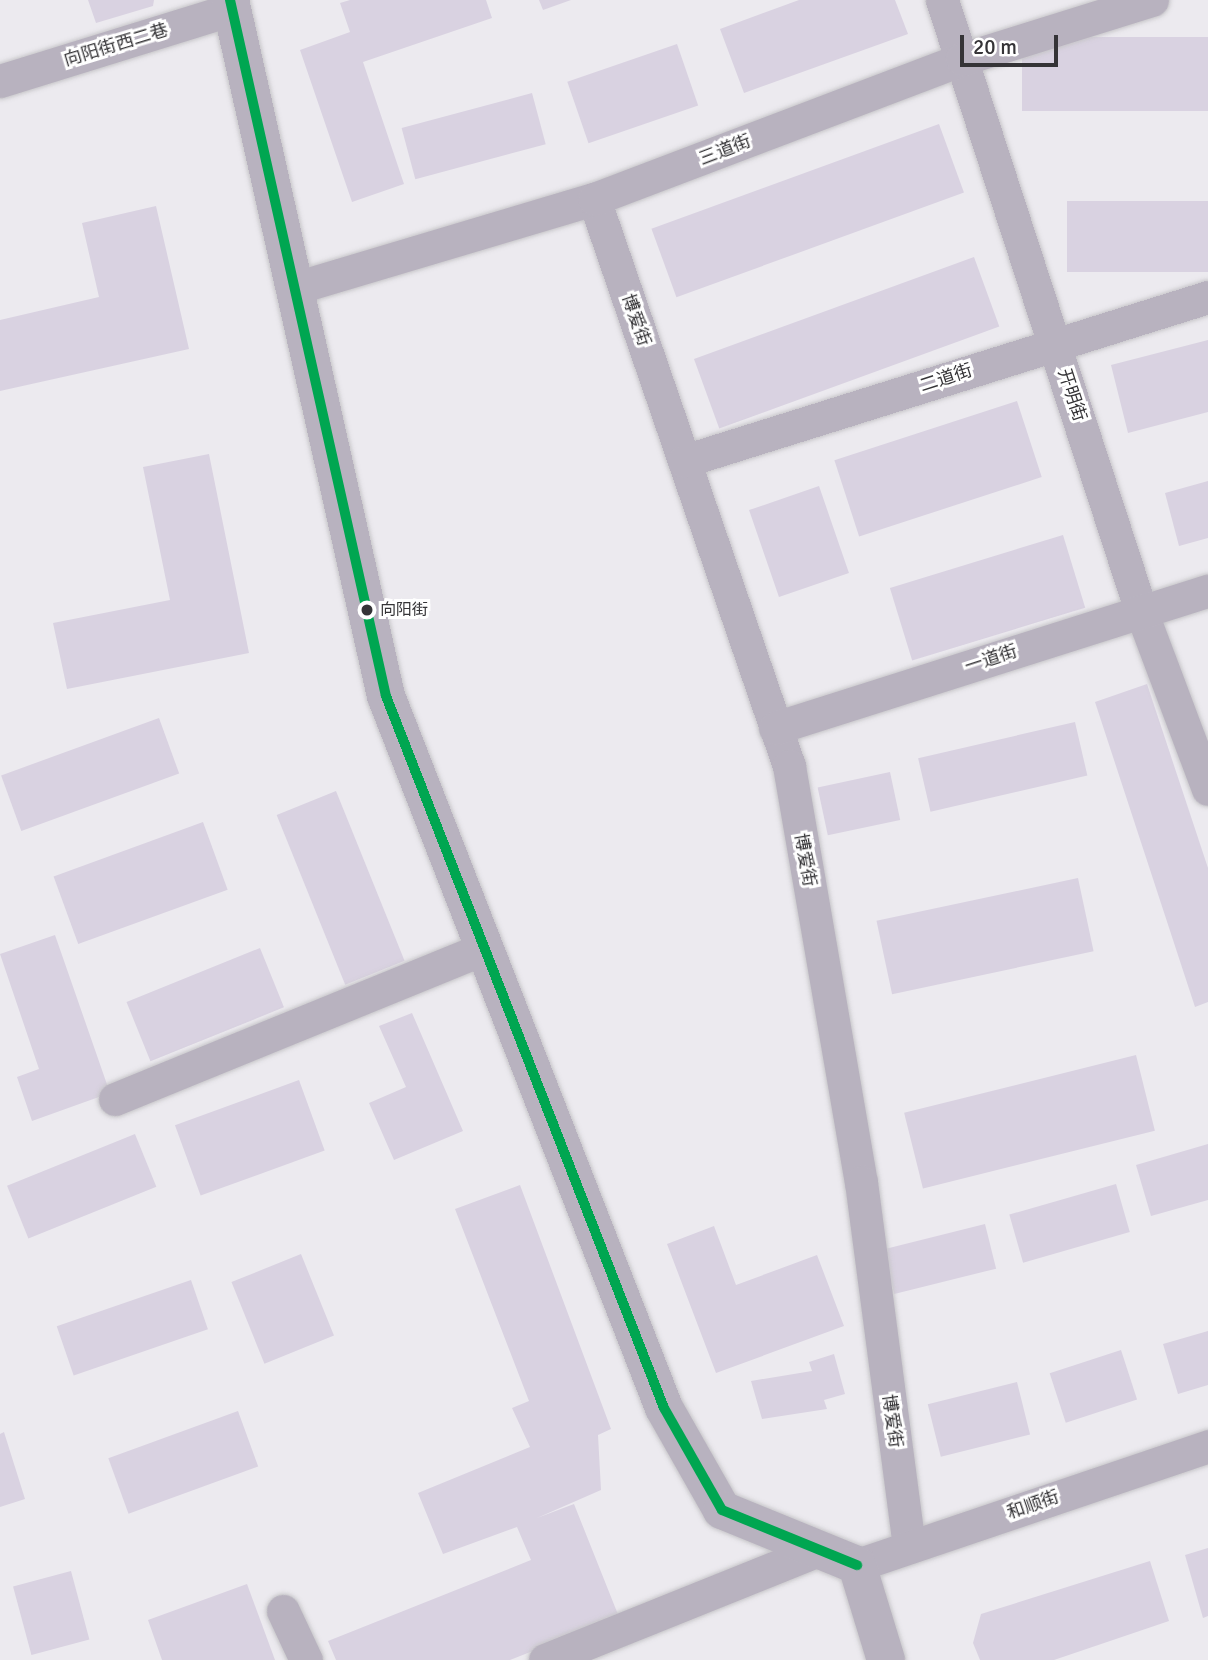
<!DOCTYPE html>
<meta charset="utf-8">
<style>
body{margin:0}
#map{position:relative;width:1208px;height:1660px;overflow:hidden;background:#eceaef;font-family:Signika,"Noto Sans SC",sans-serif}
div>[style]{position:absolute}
.building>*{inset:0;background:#d9d2e1;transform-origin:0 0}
.roads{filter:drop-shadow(0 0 2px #c7c6c9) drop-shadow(0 0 2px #c7c6c9)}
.minor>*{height:33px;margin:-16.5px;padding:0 16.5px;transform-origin:16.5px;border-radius:16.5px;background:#b8b2bf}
.tertiary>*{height:38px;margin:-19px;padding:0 19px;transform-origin:19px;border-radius:19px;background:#b8b2bf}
.bus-1>*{height:10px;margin:-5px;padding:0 5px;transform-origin:5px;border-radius:5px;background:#00a651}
.dots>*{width:19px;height:19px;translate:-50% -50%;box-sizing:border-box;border:4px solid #fff;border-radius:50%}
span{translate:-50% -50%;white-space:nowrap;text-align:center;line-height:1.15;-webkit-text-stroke:6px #fff;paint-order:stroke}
.bus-label{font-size:16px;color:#353437}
.left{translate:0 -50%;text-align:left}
.street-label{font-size:18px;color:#353437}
.scale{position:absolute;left:960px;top:35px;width:98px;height:32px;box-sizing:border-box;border:4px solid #353437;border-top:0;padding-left:9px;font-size:21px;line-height:24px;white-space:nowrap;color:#353437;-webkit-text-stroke:5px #fff;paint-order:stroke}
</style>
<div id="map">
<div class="building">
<div style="clip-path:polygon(88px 0,154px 0,153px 6px,96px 23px)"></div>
<div style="clip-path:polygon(350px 0,486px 0,492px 18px,363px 62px,404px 184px,352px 202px,300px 50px,350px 32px,340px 3px)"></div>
<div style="clip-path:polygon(539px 0,571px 0,543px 10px)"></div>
<div style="clip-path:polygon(799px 0,895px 0,908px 34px,744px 93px,720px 29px)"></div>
<div style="left:1208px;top:37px;width:74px;height:186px;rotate:90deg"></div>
<div style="left:677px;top:44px;width:65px;height:116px;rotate:71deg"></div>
<div style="left:532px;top:93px;width:53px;height:135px;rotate:75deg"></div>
<div style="left:939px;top:124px;width:73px;height:306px;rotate:70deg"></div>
<div style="left:1208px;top:201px;width:71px;height:141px;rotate:90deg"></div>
<div style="clip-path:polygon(156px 206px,189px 349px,0 391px,0 320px,99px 297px,82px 223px)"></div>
<div style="left:974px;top:257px;width:74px;height:298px;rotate:70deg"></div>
<div style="clip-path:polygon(1208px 340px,1208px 412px,1128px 433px,1111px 365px)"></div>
<div style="left:1017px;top:401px;width:80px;height:192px;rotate:72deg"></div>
<div style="clip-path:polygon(209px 454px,249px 653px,67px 689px,53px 623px,170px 600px,143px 467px)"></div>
<div style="clip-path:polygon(1208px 481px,1208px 538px,1179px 546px,1165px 493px)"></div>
<div style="left:819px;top:486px;width:92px;height:74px;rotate:71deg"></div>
<div style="left:1063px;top:535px;width:76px;height:181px;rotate:73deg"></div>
<div style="clip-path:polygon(1147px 684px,1208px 868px,1208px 1002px,1195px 1007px,1095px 702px)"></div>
<div style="left:159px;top:718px;width:59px;height:168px;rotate:70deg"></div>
<div style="left:1075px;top:722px;width:55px;height:161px;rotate:77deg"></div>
<div style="left:890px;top:772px;width:49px;height:74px;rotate:78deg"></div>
<div style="left:336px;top:791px;width:183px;height:64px;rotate:68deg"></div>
<div style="left:203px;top:822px;width:72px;height:159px;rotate:70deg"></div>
<div style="left:1078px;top:878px;width:75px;height:206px;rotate:78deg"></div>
<div style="clip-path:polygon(55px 935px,110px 1093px,32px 1121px,17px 1077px,39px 1069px,0 954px)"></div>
<div style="left:260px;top:948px;width:64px;height:144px;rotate:68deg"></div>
<div style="clip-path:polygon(412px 1013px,463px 1131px,394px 1160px,369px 1103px,406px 1087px,379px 1026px)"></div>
<div style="left:1136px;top:1055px;width:78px;height:239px;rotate:76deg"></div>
<div style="left:299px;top:1080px;width:75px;height:132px;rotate:70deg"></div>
<div style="left:135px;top:1134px;width:57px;height:138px;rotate:68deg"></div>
<div style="clip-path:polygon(1208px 1144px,1208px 1200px,1151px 1216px,1136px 1165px)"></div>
<div style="left:1116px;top:1184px;width:50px;height:111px;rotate:74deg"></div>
<div style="clip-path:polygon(520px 1185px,611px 1429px,598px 1435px,601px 1490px,537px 1518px,574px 1504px,619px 1617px,510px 1660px,336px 1660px,328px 1641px,531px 1560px,517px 1527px,443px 1554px,418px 1493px,530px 1447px,512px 1408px,529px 1401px,455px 1209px)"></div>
<div style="left:985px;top:1224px;width:46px;height:105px;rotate:76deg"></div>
<div style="clip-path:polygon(714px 1226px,736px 1285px,817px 1255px,844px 1326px,716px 1373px,667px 1244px)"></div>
<div style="left:301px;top:1254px;width:88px;height:75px;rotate:68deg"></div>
<div style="left:191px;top:1280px;width:52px;height:142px;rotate:71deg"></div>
<div style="clip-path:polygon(1208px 1331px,1208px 1385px,1178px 1394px,1163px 1344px)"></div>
<div style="left:1121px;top:1350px;width:52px;height:75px;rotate:72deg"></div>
<div style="clip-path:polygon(834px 1354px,845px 1394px,824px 1400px,827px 1409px,762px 1419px,751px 1381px,812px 1371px,809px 1362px)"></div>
<div style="left:1017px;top:1382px;width:54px;height:92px;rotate:76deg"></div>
<div style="left:238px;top:1411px;width:59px;height:138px;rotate:70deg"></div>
<div style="clip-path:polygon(4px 1432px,25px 1499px,0 1507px,0 1434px)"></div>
<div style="clip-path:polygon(1208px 1548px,1208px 1616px,1203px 1618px,1185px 1555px)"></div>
<div style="clip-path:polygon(1150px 1561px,1169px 1621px,1054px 1660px,980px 1660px,973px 1643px,981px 1614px)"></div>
<div style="left:71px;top:1571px;width:71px;height:60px;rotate:75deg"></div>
<div style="clip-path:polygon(247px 1584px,275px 1660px,162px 1660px,148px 1620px)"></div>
</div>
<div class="roads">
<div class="minor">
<div style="left:942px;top:0;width:643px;rotate:71.96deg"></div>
<div style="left:1141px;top:611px;width:190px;rotate:69.4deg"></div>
<div style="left:0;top:81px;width:243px;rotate:-17.2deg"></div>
<div style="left:594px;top:199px;width:600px;rotate:71.02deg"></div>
<div style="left:789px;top:766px;width:422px;rotate:80.2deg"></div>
<div style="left:861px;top:1182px;width:368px;rotate:82.5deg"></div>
<div style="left:295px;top:288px;width:312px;rotate:-16.6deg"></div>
<div style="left:594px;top:199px;width:394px;rotate:-20.8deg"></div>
<div style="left:962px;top:59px;width:199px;rotate:-17.3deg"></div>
<div style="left:684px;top:461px;width:549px;rotate:-17.38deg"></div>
<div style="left:775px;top:728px;width:454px;rotate:-17.6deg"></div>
<div style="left:115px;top:1099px;width:400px;rotate:-22.2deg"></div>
<div style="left:857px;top:1565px;width:371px;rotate:-18.7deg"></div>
<div style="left:283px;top:1611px;width:54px;rotate:64.9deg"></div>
<div style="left:545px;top:1660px;width:292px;rotate:-21.9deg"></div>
</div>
<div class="tertiary">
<div style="left:230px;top:0;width:713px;rotate:77.37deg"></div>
<div style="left:386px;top:696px;width:764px;rotate:68.67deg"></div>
<div style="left:664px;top:1408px;width:117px;rotate:60.4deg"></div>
<div style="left:722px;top:1510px;width:146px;rotate:22.2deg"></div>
<div style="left:857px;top:1565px;width:99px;rotate:73deg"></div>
</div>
</div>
<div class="bus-1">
<div style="left:230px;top:0;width:713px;rotate:77.37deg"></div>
<div style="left:386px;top:696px;width:764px;rotate:68.67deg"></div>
<div style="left:664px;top:1408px;width:117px;rotate:60.4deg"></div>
<div style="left:722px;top:1510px;width:146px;rotate:22.2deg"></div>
</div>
<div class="dots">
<div style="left:367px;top:610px;background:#353437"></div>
</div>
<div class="bus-label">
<span class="left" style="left:380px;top:610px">向阳街</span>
</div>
<div class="street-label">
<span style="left:116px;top:45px;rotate:-17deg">向阳街西二巷</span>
<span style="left:725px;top:150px;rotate:-21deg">三道街</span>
<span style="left:636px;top:320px;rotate:71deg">博爱街</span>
<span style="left:946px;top:378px;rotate:-18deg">二道街</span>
<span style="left:1072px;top:395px;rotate:72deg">开明街</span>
<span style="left:991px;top:659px;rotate:-18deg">一道街</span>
<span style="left:805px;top:860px;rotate:80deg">博爱街</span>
<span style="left:892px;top:1421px;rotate:82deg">博爱街</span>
<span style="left:1033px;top:1505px;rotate:-19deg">和顺街</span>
</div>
<div class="scale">20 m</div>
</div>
